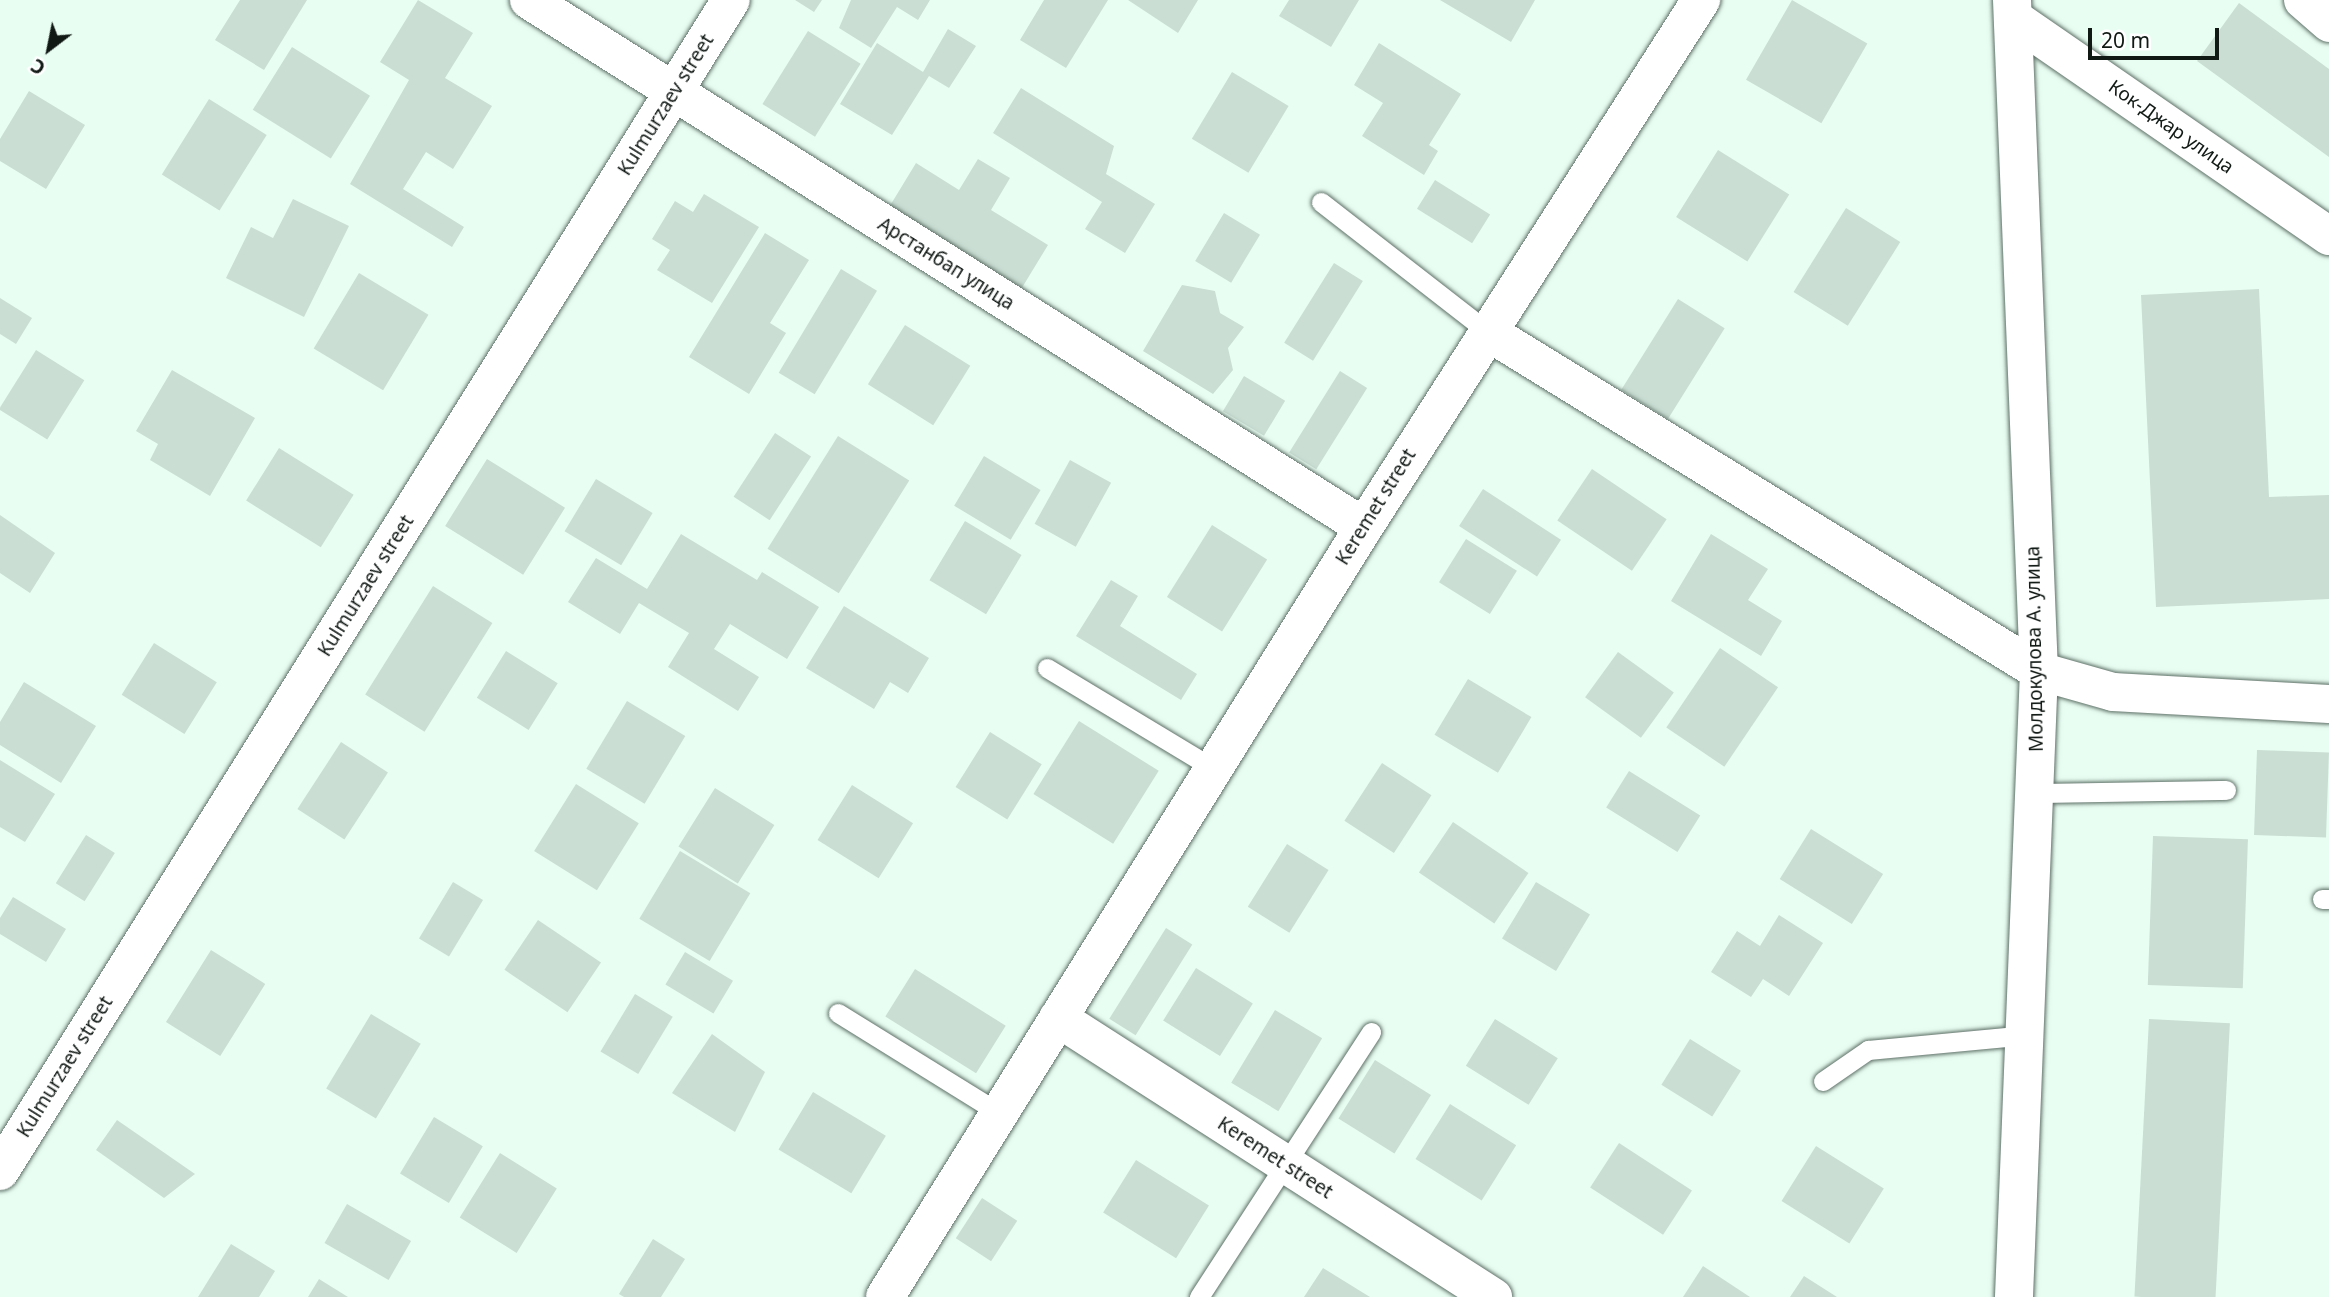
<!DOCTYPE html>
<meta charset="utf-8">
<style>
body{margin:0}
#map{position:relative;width:2329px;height:1297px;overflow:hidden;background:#e9fef3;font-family:"Noto Sans",sans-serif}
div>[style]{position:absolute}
.building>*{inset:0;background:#caded4;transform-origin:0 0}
.roads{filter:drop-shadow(0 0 2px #5e7067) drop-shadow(0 0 2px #5e7067)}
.lane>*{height:19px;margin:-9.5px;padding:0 9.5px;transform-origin:9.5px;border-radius:9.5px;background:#fff}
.street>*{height:38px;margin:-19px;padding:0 19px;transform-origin:19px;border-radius:19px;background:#fff}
.secondary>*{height:38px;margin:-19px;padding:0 19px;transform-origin:19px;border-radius:19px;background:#fff}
span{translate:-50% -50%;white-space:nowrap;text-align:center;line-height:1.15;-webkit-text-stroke:6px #fff;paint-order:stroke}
.street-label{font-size:19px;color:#111915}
.north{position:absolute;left:14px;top:14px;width:70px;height:70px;-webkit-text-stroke:5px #fff;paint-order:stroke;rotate:212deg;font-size:19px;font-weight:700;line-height:28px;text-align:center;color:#111915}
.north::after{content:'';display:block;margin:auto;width:24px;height:32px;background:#111915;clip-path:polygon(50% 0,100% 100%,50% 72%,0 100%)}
.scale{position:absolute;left:2088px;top:28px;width:131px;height:32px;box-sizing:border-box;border:4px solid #111915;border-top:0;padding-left:9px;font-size:21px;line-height:24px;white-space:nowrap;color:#111915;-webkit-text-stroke:5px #fff;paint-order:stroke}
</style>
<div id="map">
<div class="building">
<div style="clip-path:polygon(240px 0,307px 0,264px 70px,215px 40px)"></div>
<div style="clip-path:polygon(418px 0,473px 33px,445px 78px,492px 106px,453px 169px,426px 152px,403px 189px,464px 227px,452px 247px,350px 184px,409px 80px,380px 62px)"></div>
<div style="clip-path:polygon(795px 0,822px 0,814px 12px)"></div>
<div style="clip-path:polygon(851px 0,930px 0,918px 20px,897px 7px,871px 48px,839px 28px)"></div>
<div style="clip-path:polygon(1044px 0,1108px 0,1066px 68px,1020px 40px)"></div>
<div style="clip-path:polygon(1128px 0,1198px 0,1178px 33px)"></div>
<div style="clip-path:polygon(1289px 0,1359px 0,1331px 47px,1279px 16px)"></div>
<div style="clip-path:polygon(1440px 0,1535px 0,1511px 42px)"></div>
<div style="left:1792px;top:0;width:87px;height:92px;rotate:30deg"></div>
<div style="clip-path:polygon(2239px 3px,2329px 69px,2329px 157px,2197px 61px)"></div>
<div style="clip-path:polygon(948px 29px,976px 46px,949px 88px,929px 76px,892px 135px,840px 104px,877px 43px,923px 72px)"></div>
<div style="left:808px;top:31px;width:62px;height:86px;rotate:32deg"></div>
<div style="clip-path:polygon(1379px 43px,1461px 94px,1429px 145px,1438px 151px,1424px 175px,1362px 136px,1383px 103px,1354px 85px)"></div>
<div style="left:292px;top:47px;width:92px;height:74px;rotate:32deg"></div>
<div style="left:1232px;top:72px;width:66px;height:78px;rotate:31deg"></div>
<div style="clip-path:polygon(1021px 88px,1114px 146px,1106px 174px,1155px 204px,1125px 253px,1085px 229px,1102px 202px,993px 133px)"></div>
<div style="clip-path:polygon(29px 91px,85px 125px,46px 189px,0 161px,0 139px)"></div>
<div style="left:209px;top:99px;width:68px;height:89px;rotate:32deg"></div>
<div style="left:1718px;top:150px;width:84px;height:79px;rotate:32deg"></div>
<div style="clip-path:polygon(978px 159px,1010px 178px,991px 210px,1048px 245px,1020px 291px,888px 209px,916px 163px,959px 190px)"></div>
<div style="left:1435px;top:180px;width:65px;height:34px;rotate:32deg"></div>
<div style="clip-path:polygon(704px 194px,759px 227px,712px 303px,657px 270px,670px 250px,652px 239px,675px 201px,693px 212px)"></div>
<div style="clip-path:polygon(293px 199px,349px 226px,304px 317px,226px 278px,251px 227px,273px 238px)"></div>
<div style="left:1846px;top:208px;width:64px;height:99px;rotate:32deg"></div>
<div style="left:1224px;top:213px;width:42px;height:56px;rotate:31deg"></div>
<div style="clip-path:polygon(765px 233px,809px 260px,770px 323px,786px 333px,749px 394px,689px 357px)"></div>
<div style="left:1334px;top:263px;width:34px;height:94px;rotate:32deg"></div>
<div style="left:841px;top:269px;width:42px;height:121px;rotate:31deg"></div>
<div style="left:359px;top:273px;width:81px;height:88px;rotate:31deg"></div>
<div style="clip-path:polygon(1182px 285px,1215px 291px,1220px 313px,1244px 327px,1228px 348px,1233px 370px,1213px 394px,1143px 351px)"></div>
<div style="clip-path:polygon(2259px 289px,2269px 497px,2329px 495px,2329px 599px,2156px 607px,2141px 295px)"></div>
<div style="clip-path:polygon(0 298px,32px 318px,16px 344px,0 334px)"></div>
<div style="left:1678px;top:299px;width:55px;height:107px;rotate:32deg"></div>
<div style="left:905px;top:325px;width:77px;height:70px;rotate:32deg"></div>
<div style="left:36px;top:350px;width:57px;height:70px;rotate:32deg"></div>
<div style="clip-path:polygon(172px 370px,255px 418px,210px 496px,150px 460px,158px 444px,136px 431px)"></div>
<div style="left:1340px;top:371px;width:32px;height:96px;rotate:32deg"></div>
<div style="left:1244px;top:376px;width:48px;height:41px;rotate:31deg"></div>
<div style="left:775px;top:433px;width:43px;height:76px;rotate:33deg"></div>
<div style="left:838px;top:436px;width:84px;height:133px;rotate:32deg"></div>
<div style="left:279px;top:448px;width:88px;height:62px;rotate:32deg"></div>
<div style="left:984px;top:456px;width:66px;height:58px;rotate:31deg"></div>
<div style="left:487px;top:459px;width:92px;height:79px;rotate:32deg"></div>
<div style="left:1070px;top:460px;width:47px;height:73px;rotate:29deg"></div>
<div style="left:1592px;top:469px;width:90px;height:62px;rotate:34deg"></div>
<div style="left:596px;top:479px;width:66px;height:61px;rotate:31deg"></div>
<div style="left:1483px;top:489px;width:93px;height:44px;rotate:33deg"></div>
<div style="clip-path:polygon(0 515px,55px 553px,30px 593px,0 573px)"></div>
<div style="left:965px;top:521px;width:66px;height:69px;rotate:31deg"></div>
<div style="left:1212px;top:525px;width:65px;height:85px;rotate:32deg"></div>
<div style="clip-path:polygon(681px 534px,757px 580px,762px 572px,819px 607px,787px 659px,730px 624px,714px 649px,759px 677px,738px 711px,668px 667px,689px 633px,639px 603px,620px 634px,568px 602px,596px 558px,647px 589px)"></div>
<div style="clip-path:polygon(1711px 534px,1768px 569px,1748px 600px,1782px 621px,1761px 656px,1671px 601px)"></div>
<div style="left:1466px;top:539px;width:60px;height:51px;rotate:32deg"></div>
<div style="clip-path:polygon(1111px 580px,1138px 596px,1120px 626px,1197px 674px,1181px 700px,1076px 636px)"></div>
<div style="left:433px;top:586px;width:70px;height:128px;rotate:32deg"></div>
<div style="clip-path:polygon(844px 606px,929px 658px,908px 693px,890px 682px,874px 709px,806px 668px)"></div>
<div style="left:154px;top:643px;width:74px;height:61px;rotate:32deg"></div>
<div style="left:1720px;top:648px;width:70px;height:96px;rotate:34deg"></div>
<div style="left:506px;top:651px;width:61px;height:55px;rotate:32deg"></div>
<div style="left:1618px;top:652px;width:69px;height:56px;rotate:36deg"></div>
<div style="left:1468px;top:679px;width:74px;height:65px;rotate:31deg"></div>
<div style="clip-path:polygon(24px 682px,96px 726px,61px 783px,0 745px,0 722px)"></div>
<div style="left:627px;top:701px;width:68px;height:79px;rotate:31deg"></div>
<div style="left:1079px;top:721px;width:94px;height:86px;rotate:32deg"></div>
<div style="left:990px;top:732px;width:61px;height:65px;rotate:32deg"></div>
<div style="left:341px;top:742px;width:56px;height:80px;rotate:33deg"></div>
<div style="left:2257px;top:750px;width:72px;height:85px;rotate:2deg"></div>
<div style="clip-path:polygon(0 760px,55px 794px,25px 842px,0 827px)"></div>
<div style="left:1382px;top:763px;width:59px;height:69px;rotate:33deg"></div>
<div style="left:1629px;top:771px;width:84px;height:43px;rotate:32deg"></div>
<div style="left:576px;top:784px;width:74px;height:79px;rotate:32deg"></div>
<div style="left:852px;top:785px;width:72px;height:65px;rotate:32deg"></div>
<div style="left:715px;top:788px;width:70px;height:69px;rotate:32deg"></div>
<div style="left:1453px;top:822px;width:91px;height:61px;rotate:34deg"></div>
<div style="left:1811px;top:829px;width:85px;height:59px;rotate:32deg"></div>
<div style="left:86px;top:835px;width:34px;height:57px;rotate:32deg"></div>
<div style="left:2153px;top:836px;width:95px;height:149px;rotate:2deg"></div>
<div style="left:1287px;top:844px;width:49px;height:74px;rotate:32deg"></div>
<div style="left:680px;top:851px;width:82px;height:79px;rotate:31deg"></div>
<div style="left:453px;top:882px;width:35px;height:66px;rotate:31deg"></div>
<div style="left:1536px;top:882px;width:63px;height:66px;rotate:31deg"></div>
<div style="clip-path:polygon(13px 897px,66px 929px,46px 962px,0 934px,0 918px)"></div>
<div style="clip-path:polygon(1779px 915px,1823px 943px,1789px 996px,1763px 979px,1751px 997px,1711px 972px,1737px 931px,1760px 946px)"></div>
<div style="left:538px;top:920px;width:76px;height:60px;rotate:34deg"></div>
<div style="left:1166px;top:928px;width:31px;height:107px;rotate:32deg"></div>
<div style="left:211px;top:950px;width:64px;height:85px;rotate:32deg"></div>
<div style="left:685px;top:952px;width:56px;height:38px;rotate:31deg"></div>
<div style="left:1196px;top:968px;width:67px;height:62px;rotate:32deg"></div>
<div style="left:915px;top:969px;width:107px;height:56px;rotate:32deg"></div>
<div style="left:635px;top:994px;width:44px;height:67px;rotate:31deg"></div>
<div style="left:1275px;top:1010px;width:55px;height:85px;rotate:31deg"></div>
<div style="left:371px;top:1014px;width:58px;height:87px;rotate:31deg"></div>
<div style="left:1495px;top:1019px;width:74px;height:55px;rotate:32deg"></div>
<div style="left:2149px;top:1019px;width:81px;height:278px;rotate:3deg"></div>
<div style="clip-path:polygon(712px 1034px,765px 1072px,735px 1132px,672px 1093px)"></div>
<div style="left:1690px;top:1039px;width:60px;height:54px;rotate:32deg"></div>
<div style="left:1375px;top:1060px;width:66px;height:69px;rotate:32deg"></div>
<div style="left:813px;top:1092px;width:85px;height:67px;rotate:31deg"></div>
<div style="left:1450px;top:1104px;width:78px;height:65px;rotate:32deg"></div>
<div style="left:434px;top:1117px;width:57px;height:66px;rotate:31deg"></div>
<div style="clip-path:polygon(117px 1120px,195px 1174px,164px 1198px,96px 1150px)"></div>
<div style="left:1619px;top:1143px;width:87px;height:53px;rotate:33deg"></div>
<div style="left:1816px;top:1146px;width:80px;height:65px;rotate:32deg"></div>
<div style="left:500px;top:1153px;width:67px;height:76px;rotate:32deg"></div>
<div style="left:1136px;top:1160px;width:86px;height:62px;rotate:32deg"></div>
<div style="left:982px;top:1198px;width:42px;height:48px;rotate:33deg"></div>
<div style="left:347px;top:1204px;width:74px;height:45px;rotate:30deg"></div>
<div style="clip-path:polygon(653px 1239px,685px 1259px,661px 1297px,624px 1297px,619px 1294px)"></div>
<div style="clip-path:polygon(231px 1244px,275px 1271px,259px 1297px,198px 1297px)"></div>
<div style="clip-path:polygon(1703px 1266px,1750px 1297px,1683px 1297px)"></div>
<div style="clip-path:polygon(1323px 1268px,1370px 1297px,1304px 1297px)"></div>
<div style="clip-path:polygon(1804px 1276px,1837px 1297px,1790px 1297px)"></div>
<div style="clip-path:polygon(319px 1279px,348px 1297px,308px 1297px)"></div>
</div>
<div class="roads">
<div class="lane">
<div style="left:1321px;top:202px;width:212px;rotate:37.9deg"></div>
<div style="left:1047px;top:668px;width:194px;rotate:31.1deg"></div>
<div style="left:2035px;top:793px;width:191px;rotate:-0.9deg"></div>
<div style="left:2322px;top:899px;width:7px"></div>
<div style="left:838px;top:1013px;width:190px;rotate:31.8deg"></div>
<div style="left:1823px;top:1081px;width:55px;rotate:-34.6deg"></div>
<div style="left:1868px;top:1050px;width:160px;rotate:-5.4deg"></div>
<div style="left:1199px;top:1297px;width:316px;rotate:-57deg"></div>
</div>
<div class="street">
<div style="left:529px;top:0;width:987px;rotate:32.26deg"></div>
<div style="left:2303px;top:0;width:35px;rotate:41deg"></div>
<div style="left:2013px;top:18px;width:384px;rotate:34.6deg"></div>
<div style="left:1488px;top:332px;width:647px;rotate:31.6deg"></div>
<div style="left:2039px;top:671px;width:77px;rotate:15.8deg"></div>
<div style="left:2113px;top:692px;width:216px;rotate:3.2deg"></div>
<div style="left:1058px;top:1018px;width:517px;rotate:32.68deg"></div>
<div style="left:0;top:1171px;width:1380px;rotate:-58.03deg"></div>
<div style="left:885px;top:1297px;width:907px;rotate:-58.12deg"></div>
<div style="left:1364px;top:527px;width:626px;rotate:-57.4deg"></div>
</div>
<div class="secondary">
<div style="left:2012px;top:0;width:672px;rotate:87.7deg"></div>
<div style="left:2039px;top:671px;width:626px;rotate:92.29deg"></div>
</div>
</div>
<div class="street-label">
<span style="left:666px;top:105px;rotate:-58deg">Kulmurzaev street</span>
<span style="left:2171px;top:127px;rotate:35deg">Кок-Джар улица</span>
<span style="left:946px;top:264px;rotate:32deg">Арстанбап улица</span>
<span style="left:1376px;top:507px;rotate:-58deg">Keremet street</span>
<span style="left:366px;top:586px;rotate:-58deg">Kulmurzaev street</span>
<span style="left:2035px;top:649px;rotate:-91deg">Молдокулова А. улица</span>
<span style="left:65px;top:1067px;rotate:-58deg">Kulmurzaev street</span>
<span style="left:1275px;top:1158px;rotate:33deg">Keremet street</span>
</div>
<div class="north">С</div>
<div class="scale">20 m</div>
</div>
